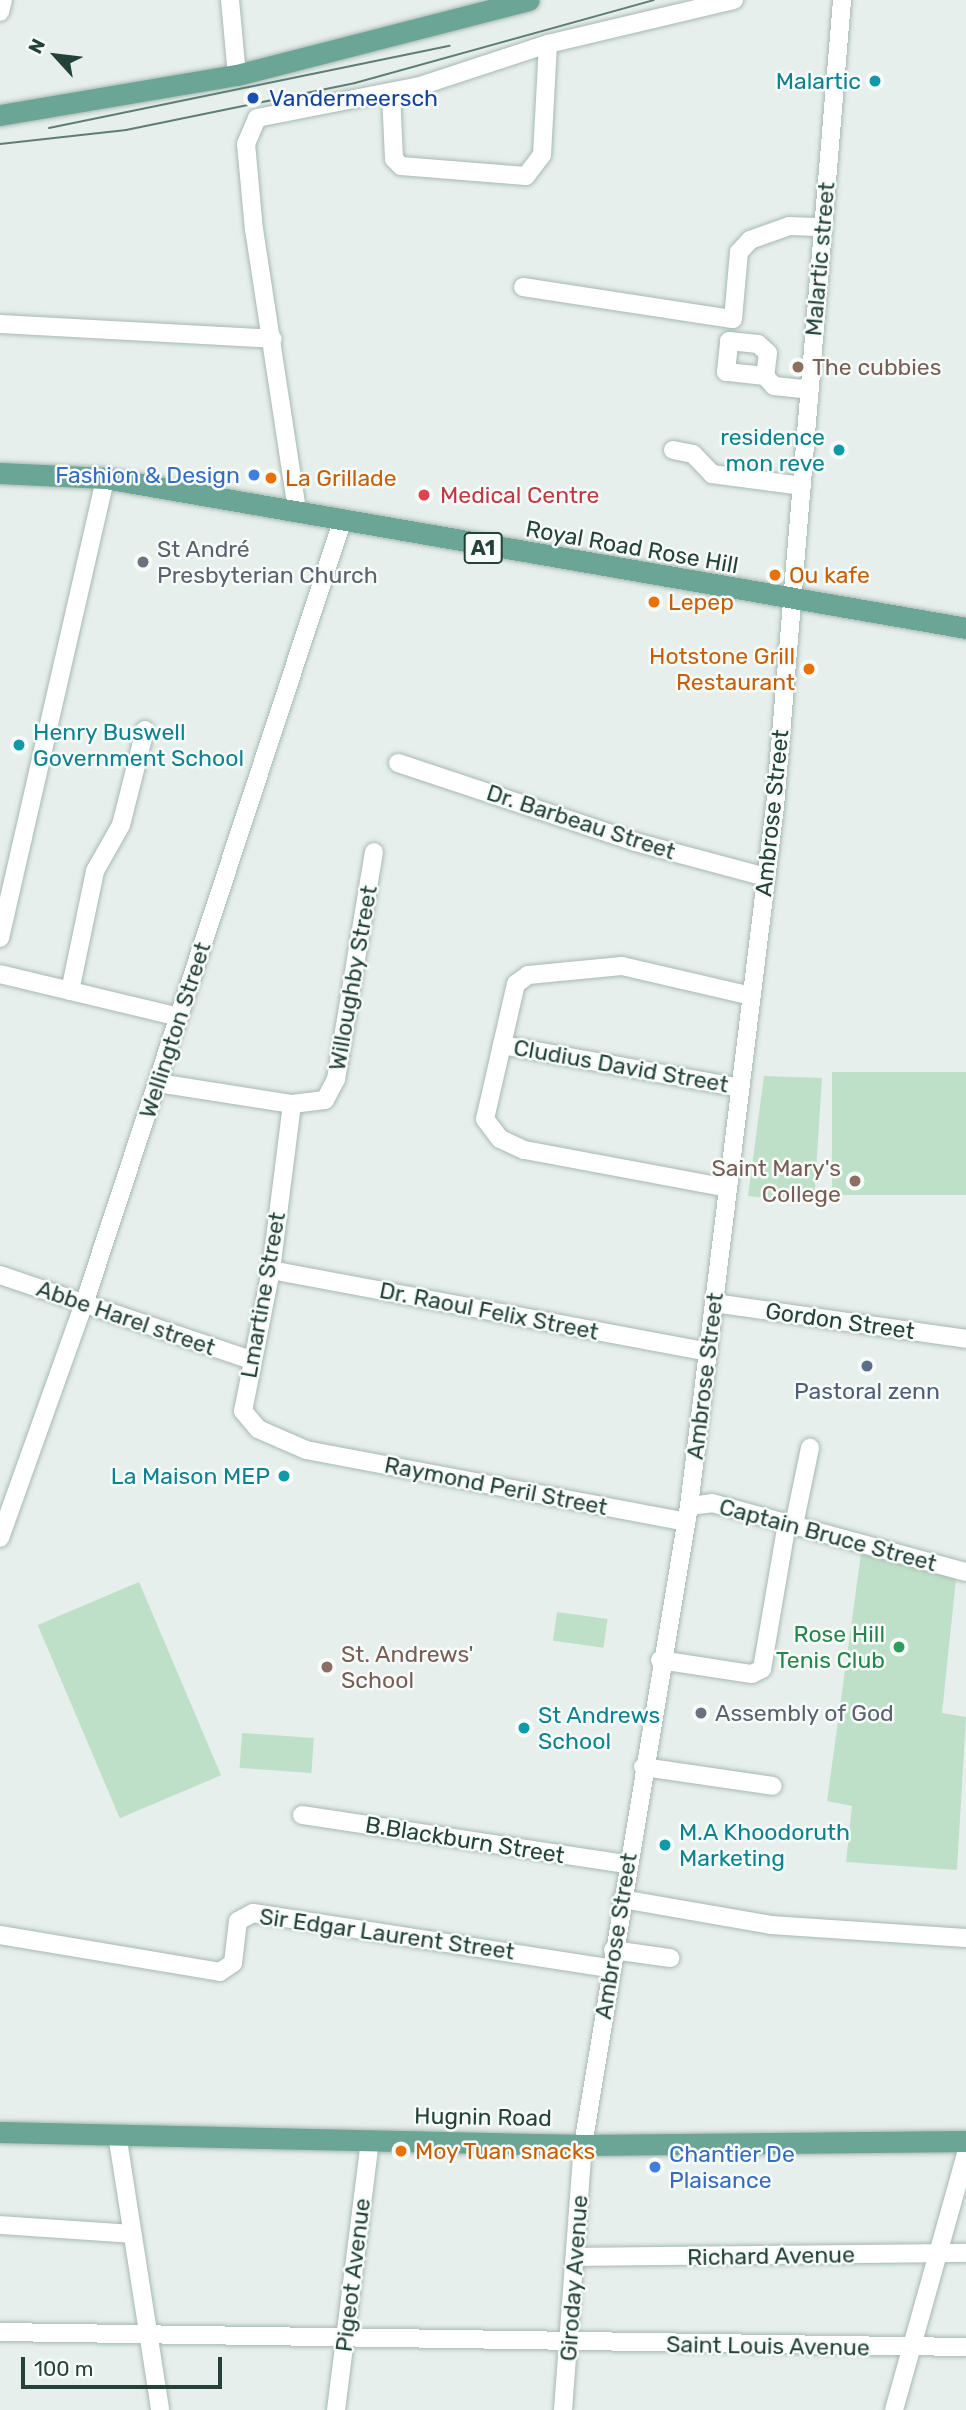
<!DOCTYPE html>
<meta charset="utf-8">
<style>
body{margin:0}
#map{position:relative;width:966px;height:2410px;overflow:hidden;background:#e6efeb;font-family:Rubik,sans-serif}
div>[style]{position:absolute}
.green>*{inset:0;background:#bfe0c8;transform-origin:0 0}
.roads{filter:drop-shadow(0 0 2px #a8b8b2) drop-shadow(0 0 2px #a8b8b2)}
.minor>*{height:18px;margin:-9px;padding:0 9px;transform-origin:9px;border-radius:9px;background:#fff}
.major>*{height:21px;margin:-10.5px;padding:0 10.5px;transform-origin:10.5px;border-radius:10.5px;background:#6aa596}
.tram>*{height:2px;margin:-1px;padding:0 1px;transform-origin:1px;border-radius:1px;background:#5f7d75}
.dots>*{width:19px;height:19px;translate:-50% -50%;box-sizing:border-box;border:4px solid #f7fbf9;border-radius:50%}
span{translate:-50% -50%;white-space:nowrap;text-align:center;line-height:1.15;-webkit-text-stroke:5px #f7fbf9;paint-order:stroke}
.shield-label span{padding:2px 5px;background:#f7fbf9;border:2px solid;border-radius:5px;-webkit-text-stroke-width:0}
.shield-label{font-size:21px;color:#24423a;font-weight:700}
.culture-label{font-size:23px;color:#0d838f}
.right{translate:-100% -50%;text-align:right}
.left{translate:0 -50%;text-align:left}
.transit-label{font-size:23px;color:#164399}
.street-label{font-size:23px;color:#24423a}
.education-label{font-size:23px;color:#785e54}
.shop-label{font-size:23px;color:#366cbe}
.food-label{font-size:23px;color:#c56008}
.health-label{font-size:23px;color:#be3a42}
.worship-label{font-size:23px;color:#5b616d}
.service-label{font-size:23px;color:#4e5e75}
.leisure-label{font-size:23px;color:#27864d}
.north{position:absolute;left:21px;top:21px;width:70px;height:70px;-webkit-text-stroke:5px #f7fbf9;paint-order:stroke;rotate:297deg;font-size:19px;font-weight:700;line-height:28px;text-align:center;color:#24423a}
.north::after{content:'';display:block;margin:auto;width:24px;height:32px;background:#24423a;clip-path:polygon(50% 0,100% 100%,50% 72%,0 100%)}
.scale{position:absolute;left:21px;top:2357px;width:201px;height:32px;box-sizing:border-box;border:4px solid #24423a;border-top:0;padding-left:9px;font-size:21px;line-height:24px;white-space:nowrap;color:#24423a;-webkit-text-stroke:5px #f7fbf9;paint-order:stroke}
</style>
<div id="map">
<div class="green">
<div style="left:966px;top:1072px;width:123px;height:134px;rotate:90deg"></div>
<div style="clip-path:polygon(764px 1076px,822px 1078px,814px 1203px,748px 1196px)"></div>
<div style="clip-path:polygon(861px 1554px,956px 1579px,942px 1713px,966px 1717px,957px 1870px,846px 1862px,852px 1806px,827px 1801px)"></div>
<div style="left:139px;top:1582px;width:210px;height:110px;rotate:67deg"></div>
<div style="left:557px;top:1612px;width:51px;height:29px;rotate:8deg"></div>
<div style="left:242px;top:1733px;width:72px;height:35px;rotate:4deg"></div>
</div>
<div class="roads">
<div class="minor">
<div style="left:230px;top:0;width:75px;rotate:84.7deg"></div>
<div style="left:0;top:12px;width:12px;rotate:-76deg"></div>
<div style="left:391px;top:93px;width:66px;rotate:87.4deg"></div>
<div style="left:394px;top:159px;width:10px;rotate:45deg"></div>
<div style="left:401px;top:166px;width:125px;rotate:4.6deg"></div>
<div style="left:526px;top:176px;width:26px;rotate:-53deg"></div>
<div style="left:542px;top:155px;width:111px;rotate:-86.9deg"></div>
<div style="left:523px;top:287px;width:212px;rotate:8.7deg"></div>
<div style="left:733px;top:319px;width:67px;rotate:-84.9deg"></div>
<div style="left:739px;top:252px;width:16px;rotate:-47deg"></div>
<div style="left:750px;top:240px;width:41px;rotate:-19.7deg"></div>
<div style="left:789px;top:226px;width:34px;rotate:2deg"></div>
<div style="left:0;top:324px;width:273px;rotate:3.1deg"></div>
<div style="left:765px;top:376px;width:39px;rotate:-174deg"></div>
<div style="left:726px;top:372px;width:31px;rotate:-84deg"></div>
<div style="left:729px;top:341px;width:29px;rotate:6deg"></div>
<div style="left:758px;top:344px;width:13px;rotate:42deg"></div>
<div style="left:768px;top:353px;width:23px;rotate:97deg"></div>
<div style="left:765px;top:376px;width:13px;rotate:48deg"></div>
<div style="left:774px;top:386px;width:36px;rotate:6deg"></div>
<div style="left:673px;top:450px;width:20px;rotate:11deg"></div>
<div style="left:693px;top:454px;width:28px;rotate:46deg"></div>
<div style="left:712px;top:474px;width:91px;rotate:7.6deg"></div>
<div style="left:297px;top:510px;width:283px;rotate:-98.7deg"></div>
<div style="left:254px;top:230px;width:86px;rotate:-95.3deg"></div>
<div style="left:246px;top:144px;width:28px;rotate:-67deg"></div>
<div style="left:257px;top:118px;width:166px;rotate:-11.1deg"></div>
<div style="left:420px;top:86px;width:135px;rotate:-18.2deg"></div>
<div style="left:548px;top:44px;width:191px;rotate:-13.3deg"></div>
<div style="left:398px;top:763px;width:250px;rotate:18.4deg"></div>
<div style="left:635px;top:842px;width:136px;rotate:15deg"></div>
<div style="left:0;top:938px;width:472px;rotate:-77.1deg"></div>
<div style="left:0;top:974px;width:184px;rotate:13.5deg"></div>
<div style="left:70px;top:991px;width:123px;rotate:-78.2deg"></div>
<div style="left:95px;top:871px;width:53px;rotate:-60.5deg"></div>
<div style="left:121px;top:825px;width:98px;rotate:-75.8deg"></div>
<div style="left:502px;top:1045px;width:242px;rotate:10.2deg"></div>
<div style="left:158px;top:1083px;width:136px;rotate:8.9deg"></div>
<div style="left:292px;top:1104px;width:33px;rotate:-7deg"></div>
<div style="left:325px;top:1100px;width:24px;rotate:-62deg"></div>
<div style="left:336px;top:1079px;width:230px;rotate:-80.5deg"></div>
<div style="left:292px;top:1104px;width:167px;rotate:97.2deg"></div>
<div style="left:271px;top:1270px;width:144px;rotate:101.2deg"></div>
<div style="left:243px;top:1411px;width:23px;rotate:50deg"></div>
<div style="left:258px;top:1429px;width:52px;rotate:23.6deg"></div>
<div style="left:306px;top:1450px;width:387px;rotate:10.7deg"></div>
<div style="left:728px;top:1188px;width:208px;rotate:-169.4deg"></div>
<div style="left:524px;top:1150px;width:26px;rotate:-155deg"></div>
<div style="left:500px;top:1139px;width:25px;rotate:-127deg"></div>
<div style="left:485px;top:1119px;width:139px;rotate:-77.1deg"></div>
<div style="left:516px;top:984px;width:15px;rotate:-37deg"></div>
<div style="left:528px;top:975px;width:94px;rotate:-5.5deg"></div>
<div style="left:622px;top:966px;width:133px;rotate:13deg"></div>
<div style="left:271px;top:1270px;width:445px;rotate:10.6deg"></div>
<div style="left:0;top:1275px;width:265px;rotate:18.7deg"></div>
<div style="left:714px;top:1303px;width:255px;rotate:8.1deg"></div>
<div style="left:689px;top:1506px;width:23px;rotate:-7deg"></div>
<div style="left:712px;top:1503px;width:263px;rotate:15.2deg"></div>
<div style="left:794px;top:1525px;width:79px;rotate:-78.3deg"></div>
<div style="left:0;top:1538px;width:249px;rotate:-70.3deg"></div>
<div style="left:84px;top:1304px;width:827px;rotate:-71.74deg"></div>
<div style="left:660px;top:1660px;width:93px;rotate:8.7deg"></div>
<div style="left:752px;top:1674px;width:11px;rotate:-27deg"></div>
<div style="left:762px;top:1669px;width:148px;rotate:-80.3deg"></div>
<div style="left:643px;top:1767px;width:131px;rotate:8.3deg"></div>
<div style="left:302px;top:1815px;width:329px;rotate:8.6deg"></div>
<div style="left:622px;top:1899px;width:151px;rotate:9.9deg"></div>
<div style="left:771px;top:1925px;width:195px;rotate:3.8deg"></div>
<div style="left:0;top:1935px;width:223px;rotate:9.5deg"></div>
<div style="left:220px;top:1972px;width:16px;rotate:-35deg"></div>
<div style="left:233px;top:1963px;width:42px;rotate:-83.2deg"></div>
<div style="left:238px;top:1921px;width:17px;rotate:-28deg"></div>
<div style="left:253px;top:1913px;width:360px;rotate:8.8deg"></div>
<div style="left:613px;top:1950px;width:58px;rotate:8deg"></div>
<div style="left:117px;top:2134px;width:279px;rotate:81.1deg"></div>
<div style="left:0;top:2225px;width:132px;rotate:3.9deg"></div>
<div style="left:576px;top:2257px;width:390px;rotate:-0.6deg"></div>
<div style="left:0;top:2332px;width:966px;rotate:0.89deg"></div>
<div style="left:336px;top:2410px;width:271px;rotate:-82.8deg"></div>
<div style="left:563px;top:2410px;width:266px;rotate:-85.7deg"></div>
<div style="left:583px;top:2145px;width:648px;rotate:-80.58deg"></div>
<div style="left:689px;top:1506px;width:704px;rotate:-82.99deg"></div>
<div style="left:775px;top:807px;width:810px;rotate:-85.25deg"></div>
<div style="left:894px;top:2410px;width:266px;rotate:-74.3deg"></div>
</div>
<div class="major">
<div style="left:0;top:115px;width:240px;rotate:-9.6deg"></div>
<div style="left:237px;top:75px;width:301px;rotate:-14.4deg"></div>
<div style="left:0;top:473px;width:105px;rotate:2.7deg"></div>
<div style="left:105px;top:478px;width:874px;rotate:9.88deg"></div>
<div style="left:0;top:2132px;width:583px;rotate:1.28deg"></div>
<div style="left:583px;top:2145px;width:383px;rotate:-0.6deg"></div>
</div>
</div>
<div class="tram">
<div style="left:49px;top:128px;width:409px;rotate:-11.6deg"></div>
<div style="left:0;top:144px;width:127px;rotate:-6.3deg"></div>
<div style="left:126px;top:130px;width:234px;rotate:-11.6deg"></div>
<div style="left:355px;top:83px;width:310px;rotate:-15.5deg"></div>
</div>
<div class="dots">
<div style="left:875px;top:81px;background:#0f9aa8"></div>
<div style="left:253px;top:98px;background:#1a4fb4"></div>
<div style="left:798px;top:367px;background:#8d6e63"></div>
<div style="left:839px;top:450px;background:#0f9aa8"></div>
<div style="left:254px;top:475px;background:#3f7fe0"></div>
<div style="left:271px;top:478px;background:#e8710a"></div>
<div style="left:424px;top:495px;background:#e0444e"></div>
<div style="left:143px;top:562px;background:#6b7280"></div>
<div style="left:775px;top:575px;background:#e8710a"></div>
<div style="left:654px;top:602px;background:#e8710a"></div>
<div style="left:809px;top:669px;background:#e8710a"></div>
<div style="left:19px;top:745px;background:#0f9aa8"></div>
<div style="left:855px;top:1181px;background:#8d6e63"></div>
<div style="left:867px;top:1366px;background:#5c6f8a"></div>
<div style="left:284px;top:1476px;background:#0f9aa8"></div>
<div style="left:899px;top:1647px;background:#2e9e5b"></div>
<div style="left:327px;top:1667px;background:#8d6e63"></div>
<div style="left:701px;top:1713px;background:#6b7280"></div>
<div style="left:524px;top:1728px;background:#0f9aa8"></div>
<div style="left:665px;top:1845px;background:#0f9aa8"></div>
<div style="left:401px;top:2151px;background:#e8710a"></div>
<div style="left:655px;top:2167px;background:#3f7fe0"></div>
</div>
<div class="shield-label">
<span style="left:483px;top:548px">A1</span>
</div>
<div class="culture-label">
<span class="right" style="left:861px;top:81px">Malartic</span>
<span class="right" style="left:825px;top:450px">residence<br>mon reve</span>
<span class="left" style="left:33px;top:745px">Henry Buswell<br>Government School</span>
<span class="right" style="left:270px;top:1476px">La Maison MEP</span>
<span class="left" style="left:538px;top:1728px">St Andrews<br>School</span>
<span class="left" style="left:679px;top:1845px">M.A Khoodoruth<br>Marketing</span>
</div>
<div class="transit-label">
<span class="left" style="left:269px;top:98px">Vandermeersch</span>
</div>
<div class="street-label">
<span style="left:820px;top:259px;rotate:-85deg">Malartic street</span>
<span style="left:632px;top:547px;rotate:10deg">Royal Road Rose Hill</span>
<span style="left:772px;top:813px;rotate:-84deg">Ambrose Street</span>
<span style="left:581px;top:822px;rotate:18deg">Dr. Barbeau Street</span>
<span style="left:353px;top:978px;rotate:-80deg">Willoughby Street</span>
<span style="left:175px;top:1030px;rotate:-72deg">Wellington Street</span>
<span style="left:621px;top:1066px;rotate:10deg">Cludius David Street</span>
<span style="left:263px;top:1295px;rotate:-80deg">Lmartine Street</span>
<span style="left:489px;top:1311px;rotate:11deg">Dr. Raoul Felix Street</span>
<span style="left:126px;top:1318px;rotate:19deg">Abbe Harel street</span>
<span style="left:840px;top:1321px;rotate:8deg">Gordon Street</span>
<span style="left:705px;top:1376px;rotate:-83deg">Ambrose Street</span>
<span style="left:496px;top:1486px;rotate:11deg">Raymond Peril Street</span>
<span style="left:828px;top:1535px;rotate:15deg">Captain Bruce Street</span>
<span style="left:465px;top:1840px;rotate:9deg">B.Blackburn Street</span>
<span style="left:387px;top:1934px;rotate:8deg">Sir Edgar Laurent Street</span>
<span style="left:616px;top:1936px;rotate:-81deg">Ambrose Street</span>
<span style="left:483px;top:2117px;rotate:1deg">Hugnin Road</span>
<span style="left:771px;top:2256px;rotate:-1deg">Richard Avenue</span>
<span style="left:353px;top:2275px;rotate:-83deg">Pigeot Avenue</span>
<span style="left:574px;top:2278px;rotate:-86deg">Giroday Avenue</span>
<span style="left:768px;top:2346px;rotate:1deg">Saint Louis Avenue</span>
</div>
<div class="education-label">
<span class="left" style="left:812px;top:367px">The cubbies</span>
<span class="right" style="left:841px;top:1181px">Saint Mary's<br>College</span>
<span class="left" style="left:341px;top:1667px">St. Andrews'<br>School</span>
</div>
<div class="shop-label">
<span class="right" style="left:240px;top:475px">Fashion &amp; Design</span>
<span class="left" style="left:669px;top:2167px">Chantier De<br>Plaisance</span>
</div>
<div class="food-label">
<span class="left" style="left:285px;top:478px">La Grillade</span>
<span class="left" style="left:789px;top:575px">Ou kafe</span>
<span class="left" style="left:668px;top:602px">Lepep</span>
<span class="right" style="left:795px;top:669px">Hotstone Grill<br>Restaurant</span>
<span class="left" style="left:415px;top:2151px">Moy Tuan snacks</span>
</div>
<div class="health-label">
<span class="left" style="left:440px;top:495px">Medical Centre</span>
</div>
<div class="worship-label">
<span class="left" style="left:157px;top:562px">St André<br>Presbyterian Church</span>
<span class="left" style="left:715px;top:1713px">Assembly of God</span>
</div>
<div class="service-label">
<span style="left:867px;top:1391px">Pastoral zenn</span>
</div>
<div class="leisure-label">
<span class="right" style="left:885px;top:1647px">Rose Hill<br>Tenis Club</span>
</div>
<div class="north">N</div>
<div class="scale">100 m</div>
</div>
